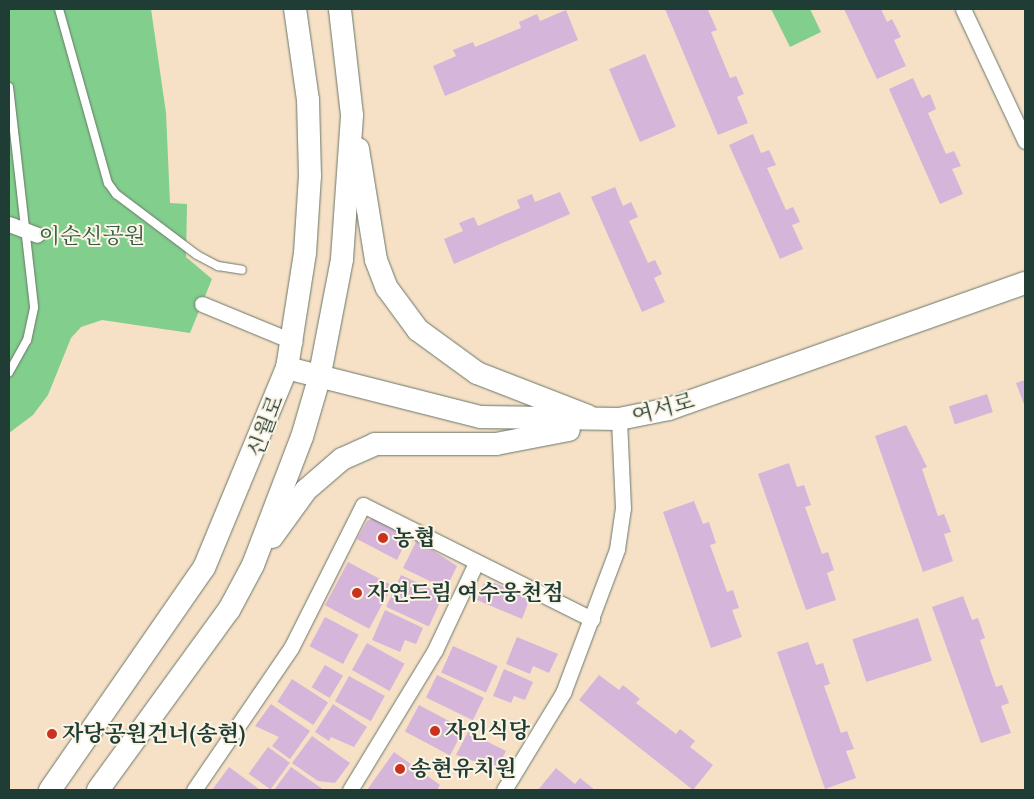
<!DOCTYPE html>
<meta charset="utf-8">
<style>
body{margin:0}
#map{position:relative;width:1034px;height:799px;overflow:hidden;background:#f6e1c7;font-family:"EB Garamond","Noto Serif KR",serif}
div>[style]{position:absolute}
.green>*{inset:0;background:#81ce8d}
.building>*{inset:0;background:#d6b5da;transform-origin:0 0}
.roads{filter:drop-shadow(0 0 1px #6a7667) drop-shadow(0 0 1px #6a7667)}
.lane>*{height:8px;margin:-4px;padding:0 4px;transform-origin:4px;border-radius:4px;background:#fff}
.street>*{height:15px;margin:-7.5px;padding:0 7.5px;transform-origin:7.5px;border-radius:7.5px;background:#fff}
.secondary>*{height:22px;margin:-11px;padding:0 11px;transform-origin:11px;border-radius:11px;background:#fff}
.dots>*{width:14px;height:14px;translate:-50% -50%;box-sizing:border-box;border:2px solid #fcf5e5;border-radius:50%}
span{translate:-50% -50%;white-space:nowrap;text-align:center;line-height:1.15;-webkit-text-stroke:4px #fcf5e5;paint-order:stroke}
.park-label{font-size:22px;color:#335a46}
.street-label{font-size:22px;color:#1f3d34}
.poi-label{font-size:22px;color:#1f3d34;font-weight:700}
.left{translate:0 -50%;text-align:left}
.frame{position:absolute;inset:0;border:10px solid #1f3d34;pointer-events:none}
</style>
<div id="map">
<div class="green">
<div style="clip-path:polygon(9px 9px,151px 9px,166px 113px,170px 203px,187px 204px,186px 257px,212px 279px,190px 333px,102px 320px,81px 327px,71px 338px,48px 395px,33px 415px,9px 433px)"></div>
<div style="clip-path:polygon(771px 9px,810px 9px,821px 32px,790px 47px)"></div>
</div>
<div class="building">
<div style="clip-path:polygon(665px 9px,708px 10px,717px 30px,711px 32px,730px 78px,736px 76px,744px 94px,737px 97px,748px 123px,718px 135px)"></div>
<div style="clip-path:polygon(844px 9px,881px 9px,887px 22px,892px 19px,901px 37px,894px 40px,906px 66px,877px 79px)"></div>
<div style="clip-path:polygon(566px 10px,578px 40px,445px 96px,433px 66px,456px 56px,453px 50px,473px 42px,475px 47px,521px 28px,519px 22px,537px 14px,540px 21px)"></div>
<div style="left:645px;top:54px;width:79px;height:39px;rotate:67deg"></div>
<div style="clip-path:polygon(913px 78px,922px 98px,930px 94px,936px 109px,928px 113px,946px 154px,954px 151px,961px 166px,952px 169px,963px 194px,940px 204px,889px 89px)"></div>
<div style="clip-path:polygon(753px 134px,761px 153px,769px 150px,776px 165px,767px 168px,786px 210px,793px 207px,800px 222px,792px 225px,803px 249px,780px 259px,729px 145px)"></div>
<div style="clip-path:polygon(615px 187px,623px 206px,631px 202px,638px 217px,629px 221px,648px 263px,655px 260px,662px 274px,654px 278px,665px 302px,642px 312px,591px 197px)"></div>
<div style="clip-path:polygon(560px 192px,570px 214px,454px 264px,444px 239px,463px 231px,459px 223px,474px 217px,478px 226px,520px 208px,517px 200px,532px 194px,535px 202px)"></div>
<div style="clip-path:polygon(1025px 380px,1025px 407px,1016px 383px)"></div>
<div style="left:987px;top:394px;width:19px;height:40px;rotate:72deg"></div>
<div style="clip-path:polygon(906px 425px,927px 467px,922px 469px,938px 516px,944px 514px,951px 532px,944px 534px,953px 561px,923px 572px,875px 436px)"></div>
<div style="clip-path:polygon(789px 463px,797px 487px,804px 485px,811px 505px,805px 507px,822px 554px,828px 552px,834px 570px,827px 573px,836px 600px,806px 610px,758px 474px)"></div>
<div style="clip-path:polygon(694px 501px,703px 524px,709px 522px,716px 543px,710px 545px,727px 592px,733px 590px,739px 608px,732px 610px,742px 637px,711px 648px,663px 512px)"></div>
<div style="clip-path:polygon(375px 517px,409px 535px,397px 560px,357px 539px,367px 521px)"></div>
<div style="clip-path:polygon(417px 540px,457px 566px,446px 589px,403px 568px)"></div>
<div style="left:348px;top:562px;width:50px;height:49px;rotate:28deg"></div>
<div style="left:401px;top:575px;width:47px;height:35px;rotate:25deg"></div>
<div style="clip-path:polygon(492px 582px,530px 598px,522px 619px,477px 600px,484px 583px)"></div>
<div style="clip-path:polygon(963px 596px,972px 620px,978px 618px,985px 638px,980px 640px,996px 687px,1002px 685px,1009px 703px,1001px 706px,1011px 733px,981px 743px,932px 607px)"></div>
<div style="clip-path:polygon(385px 610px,423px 628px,416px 644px,405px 640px,400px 652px,372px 640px)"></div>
<div style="left:325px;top:617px;width:38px;height:33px;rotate:28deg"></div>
<div style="left:918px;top:618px;width:45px;height:69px;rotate:72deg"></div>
<div style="clip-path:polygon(517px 637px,558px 654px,549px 673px,533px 666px,530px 674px,506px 664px)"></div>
<div style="clip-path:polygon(808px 642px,816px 665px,823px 663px,830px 684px,824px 686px,841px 733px,847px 731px,854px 749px,846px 751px,856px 778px,825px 789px,777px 652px)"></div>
<div style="left:367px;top:643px;width:43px;height:31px;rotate:29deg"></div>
<div style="left:453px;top:646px;width:49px;height:29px;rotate:24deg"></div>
<div style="left:325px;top:665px;width:21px;height:26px;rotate:31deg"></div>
<div style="clip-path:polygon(504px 669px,533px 682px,525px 700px,514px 696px,511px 703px,493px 696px)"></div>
<div style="left:437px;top:675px;width:52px;height:25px;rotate:26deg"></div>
<div style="clip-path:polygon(599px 675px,619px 690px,623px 685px,640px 699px,636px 703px,676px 734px,680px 729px,695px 741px,690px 747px,713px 765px,693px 790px,579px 700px)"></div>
<div style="left:349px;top:676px;width:41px;height:29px;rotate:29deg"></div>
<div style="left:292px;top:679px;width:43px;height:27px;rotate:33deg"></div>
<div style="clip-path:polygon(271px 704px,310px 731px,290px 759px,272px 746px,279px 737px,255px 726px)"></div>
<div style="clip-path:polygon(333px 704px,367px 727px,354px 747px,331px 737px,329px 741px,315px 732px)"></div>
<div style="left:419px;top:705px;width:51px;height:30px;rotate:28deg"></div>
<div style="clip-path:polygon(468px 732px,506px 751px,497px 769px,456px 755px)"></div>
<div style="clip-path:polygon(312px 736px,350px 763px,335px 783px,318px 781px,292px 763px)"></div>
<div style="left:268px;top:747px;width:27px;height:33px;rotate:36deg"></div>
<div style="clip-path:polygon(394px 752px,440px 785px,437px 790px,367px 790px)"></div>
<div style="clip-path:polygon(229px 767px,259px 789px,258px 790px,212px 790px)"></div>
<div style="clip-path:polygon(291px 767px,324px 790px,274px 790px)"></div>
<div style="clip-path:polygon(556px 768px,575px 784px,580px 778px,595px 790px,538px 790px)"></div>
</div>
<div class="roads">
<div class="lane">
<div style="left:59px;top:9px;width:181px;rotate:74.3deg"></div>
<div style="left:108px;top:183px;width:14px;rotate:54deg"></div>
<div style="left:116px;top:194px;width:101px;rotate:37deg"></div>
<div style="left:197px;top:255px;width:24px;rotate:28deg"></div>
<div style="left:218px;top:266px;width:24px;rotate:9deg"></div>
<div style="left:9px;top:87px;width:222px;rotate:83.5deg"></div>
<div style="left:34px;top:308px;width:33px;rotate:102deg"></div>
<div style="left:27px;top:340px;width:37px;rotate:119deg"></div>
</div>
<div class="street">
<div style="left:963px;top:9px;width:146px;rotate:64.8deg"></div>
<div style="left:9px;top:224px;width:30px;rotate:21deg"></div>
<div style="left:202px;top:304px;width:100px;rotate:22.4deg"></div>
<div style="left:194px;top:790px;width:172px;rotate:-55.7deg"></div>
<div style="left:291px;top:648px;width:160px;rotate:-63.3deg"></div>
<div style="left:363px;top:505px;width:256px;rotate:26.5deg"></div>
<div style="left:350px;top:790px;width:164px;rotate:-58.7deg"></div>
<div style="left:435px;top:650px;width:96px;rotate:-64.8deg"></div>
<div style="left:504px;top:790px;width:114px;rotate:-58.7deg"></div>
<div style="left:563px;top:693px;width:154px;rotate:-69.4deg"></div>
<div style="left:617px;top:549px;width:41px;rotate:-81.7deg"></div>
<div style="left:623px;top:508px;width:89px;rotate:-92.6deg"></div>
</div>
<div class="secondary">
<div style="left:358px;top:149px;width:112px;rotate:80.8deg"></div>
<div style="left:376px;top:260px;width:30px;rotate:69deg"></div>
<div style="left:387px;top:288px;width:52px;rotate:53.6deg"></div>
<div style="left:418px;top:330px;width:73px;rotate:36.1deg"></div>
<div style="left:477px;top:373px;width:119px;rotate:21.2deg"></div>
<div style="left:287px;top:368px;width:200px;rotate:14.2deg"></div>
<div style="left:481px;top:417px;width:138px;rotate:0.8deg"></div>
<div style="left:619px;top:419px;width:51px;rotate:-11.3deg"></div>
<div style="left:669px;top:409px;width:378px;rotate:-19.5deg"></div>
<div style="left:272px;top:537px;width:58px;rotate:-54.1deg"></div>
<div style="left:306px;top:490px;width:48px;rotate:-40.7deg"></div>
<div style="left:342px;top:459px;width:36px;rotate:-24deg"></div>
<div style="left:375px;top:444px;width:121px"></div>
<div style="left:496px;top:444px;width:74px;rotate:-10.9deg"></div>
<div style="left:50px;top:790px;width:270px;rotate:-55.3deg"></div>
<div style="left:204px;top:568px;width:217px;rotate:-67.5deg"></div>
<div style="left:287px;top:368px;width:116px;rotate:-81.1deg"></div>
<div style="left:305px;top:253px;width:77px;rotate:-86.3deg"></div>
<div style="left:310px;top:176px;width:76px;rotate:-91.5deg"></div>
<div style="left:308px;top:100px;width:92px;rotate:-98.1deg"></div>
<div style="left:98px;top:790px;width:223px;rotate:-54deg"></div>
<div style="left:229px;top:610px;width:51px;rotate:-61.9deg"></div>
<div style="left:253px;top:565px;width:137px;rotate:-69.1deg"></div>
<div style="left:302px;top:437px;width:60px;rotate:-73.7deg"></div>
<div style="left:319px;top:379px;width:122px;rotate:-79.1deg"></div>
<div style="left:342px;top:259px;width:144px;rotate:-86deg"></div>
<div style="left:352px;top:115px;width:107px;rotate:-96.5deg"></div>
</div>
</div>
<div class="dots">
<div style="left:383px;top:538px;background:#c8321e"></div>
<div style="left:357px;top:593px;background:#c8321e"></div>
<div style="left:435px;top:731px;background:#c8321e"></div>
<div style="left:52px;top:734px;background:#c8321e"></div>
<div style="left:400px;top:769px;background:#c8321e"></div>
</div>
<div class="park-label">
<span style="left:92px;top:236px">이순신공원</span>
</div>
<div class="street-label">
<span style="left:663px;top:408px;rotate:-15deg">여서로</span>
<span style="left:265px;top:426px;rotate:-69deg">신월로</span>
</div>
<div class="poi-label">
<span class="left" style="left:393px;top:538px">농협</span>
<span class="left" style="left:367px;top:593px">자연드림 여수웅천점</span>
<span class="left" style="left:445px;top:731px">자인식당</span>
<span class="left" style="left:62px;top:734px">자당공원건너(송현)</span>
<span class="left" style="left:410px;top:769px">송현유치원</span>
</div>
<div class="frame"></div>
</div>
